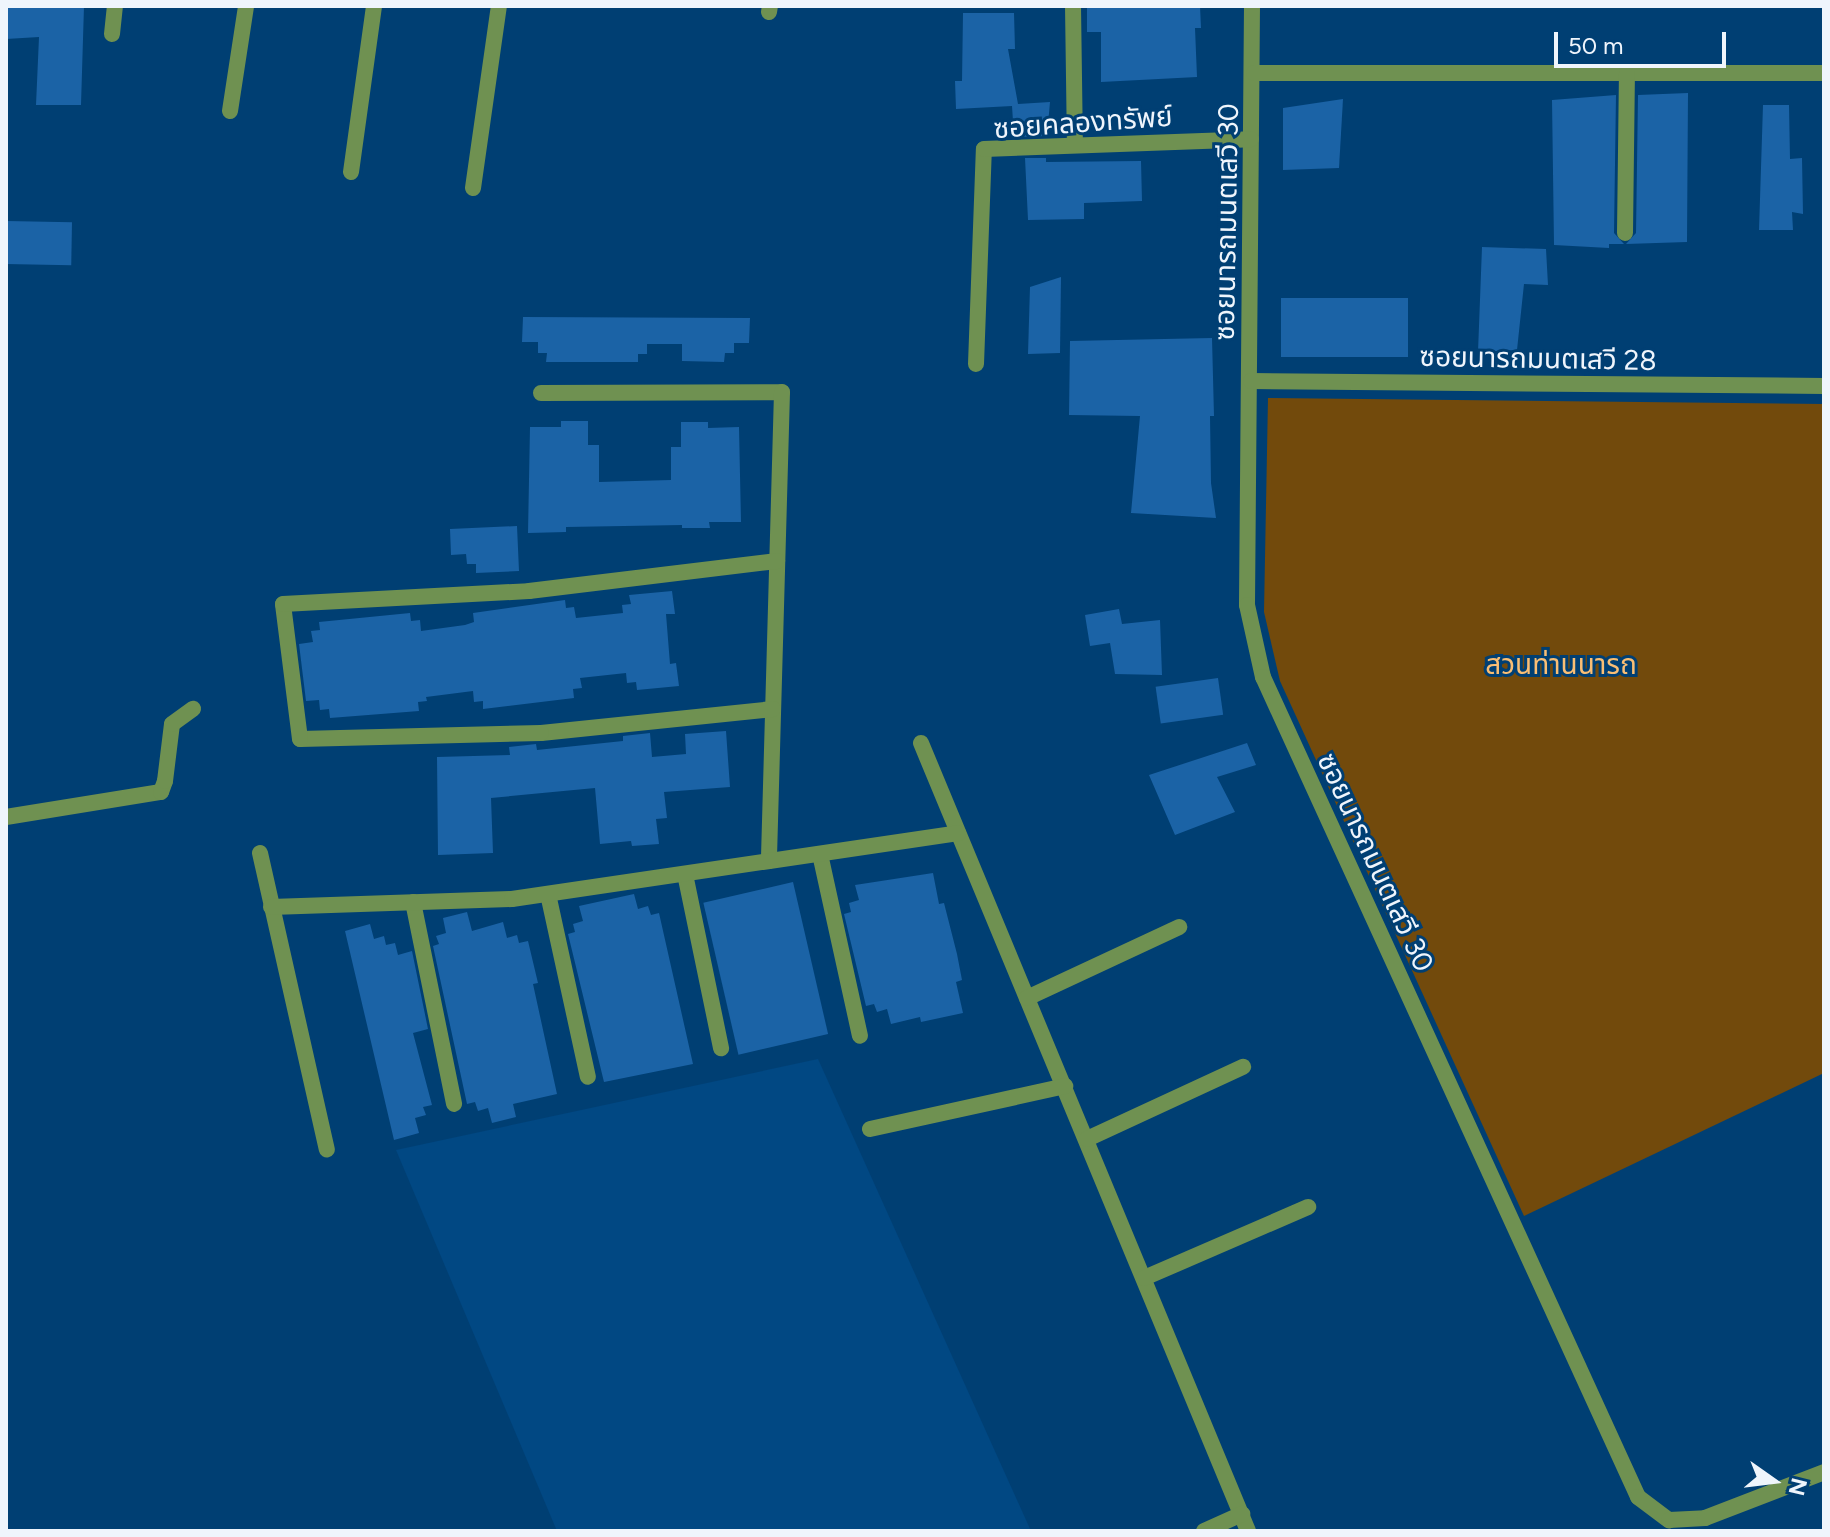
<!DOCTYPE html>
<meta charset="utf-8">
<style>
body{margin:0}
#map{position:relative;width:1830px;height:1537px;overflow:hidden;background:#003f73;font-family:Figtree,"Noto Sans Thai",sans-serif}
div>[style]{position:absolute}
.built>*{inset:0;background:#014883}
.green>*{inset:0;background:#724a0c}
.building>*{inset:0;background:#1b63a6;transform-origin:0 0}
.street>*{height:16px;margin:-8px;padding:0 8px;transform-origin:8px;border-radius:8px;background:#6f9151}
span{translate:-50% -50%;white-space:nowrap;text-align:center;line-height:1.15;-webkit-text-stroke:6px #003f73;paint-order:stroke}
.street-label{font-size:28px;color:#eff5fc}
.park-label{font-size:28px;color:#f9be74}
.frame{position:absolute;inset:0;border:8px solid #eff5fc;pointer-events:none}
.north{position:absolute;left:1734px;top:1441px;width:80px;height:80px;-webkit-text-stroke:6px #003f73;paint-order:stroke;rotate:104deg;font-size:22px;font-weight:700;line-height:32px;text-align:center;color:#eff5fc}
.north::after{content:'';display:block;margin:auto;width:28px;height:36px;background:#eff5fc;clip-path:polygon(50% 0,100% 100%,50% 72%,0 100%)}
.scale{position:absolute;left:1554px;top:32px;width:172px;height:36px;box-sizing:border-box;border:4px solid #eff5fc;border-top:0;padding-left:10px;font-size:24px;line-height:28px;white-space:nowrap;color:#eff5fc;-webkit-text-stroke:6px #003f73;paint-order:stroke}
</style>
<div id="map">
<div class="built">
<div style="clip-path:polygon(818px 1059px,1031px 1531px,557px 1531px,396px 1150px)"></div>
</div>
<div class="green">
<div style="clip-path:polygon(1268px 398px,1824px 404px,1824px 1073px,1524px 1216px,1280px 681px,1264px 612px)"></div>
</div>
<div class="building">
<div style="clip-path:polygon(6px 6px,84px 6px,81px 105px,36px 105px,39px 37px,6px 39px)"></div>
<div style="clip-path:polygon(1087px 6px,1200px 6px,1201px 28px,1195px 28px,1197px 77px,1101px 82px,1101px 32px,1087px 32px)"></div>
<div style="clip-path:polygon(963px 13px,1014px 13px,1015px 49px,1008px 49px,1018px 104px,1050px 102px,1047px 136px,1014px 137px,1012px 106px,956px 109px,955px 81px,962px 81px)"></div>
<div style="clip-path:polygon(1688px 93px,1687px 242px,1626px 244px,1636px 233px,1638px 95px)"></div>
<div style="clip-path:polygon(1616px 95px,1614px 233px,1624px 244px,1609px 244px,1609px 248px,1554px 245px,1552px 100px)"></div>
<div style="clip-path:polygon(1343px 99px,1339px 168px,1283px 170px,1283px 108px)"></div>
<div style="clip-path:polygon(1763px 105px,1789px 105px,1790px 159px,1802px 158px,1803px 214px,1792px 212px,1793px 230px,1759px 230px)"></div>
<div style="clip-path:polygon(1025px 158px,1046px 158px,1046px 162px,1141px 161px,1142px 201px,1084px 203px,1084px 219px,1028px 220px)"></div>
<div style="left:6px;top:221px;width:66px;height:43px;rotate:1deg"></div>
<div style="clip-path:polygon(1482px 247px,1546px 249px,1548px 285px,1524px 284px,1517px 350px,1478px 352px)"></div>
<div style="clip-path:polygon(1061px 277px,1060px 353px,1028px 354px,1030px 287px)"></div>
<div style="left:1408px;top:298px;width:59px;height:127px;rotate:90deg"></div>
<div style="clip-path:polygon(523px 317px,750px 318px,749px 343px,734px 343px,734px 353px,725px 353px,724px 362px,682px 361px,682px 344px,647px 344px,647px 354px,638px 354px,638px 362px,546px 362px,547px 353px,538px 353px,538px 342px,522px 342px)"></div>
<div style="clip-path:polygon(1212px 338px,1214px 416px,1210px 416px,1211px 483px,1216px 518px,1131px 513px,1140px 416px,1069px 415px,1070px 341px)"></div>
<div style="clip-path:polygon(561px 421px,588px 421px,588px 445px,599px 445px,599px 482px,671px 480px,671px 447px,681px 447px,681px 422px,708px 422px,708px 428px,739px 427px,741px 522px,709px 522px,710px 528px,682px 528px,682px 525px,566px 527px,566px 532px,528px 533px,530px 427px,561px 427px)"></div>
<div style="clip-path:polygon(517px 526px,519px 571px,476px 573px,476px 564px,467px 564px,466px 554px,451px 555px,450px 529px)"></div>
<div style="clip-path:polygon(672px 591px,675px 614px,666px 614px,670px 664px,676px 663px,679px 686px,637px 690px,636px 682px,627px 683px,626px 673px,580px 678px,582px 688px,573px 689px,574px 698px,483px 709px,483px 701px,474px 702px,473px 691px,426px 697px,427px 701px,418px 702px,419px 711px,330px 718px,329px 709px,320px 710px,319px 700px,306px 701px,299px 644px,313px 642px,311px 631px,320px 630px,319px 622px,410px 613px,411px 621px,420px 620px,421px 631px,465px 625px,474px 622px,473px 613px,565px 600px,566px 608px,574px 607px,576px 618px,623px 613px,622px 605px,631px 604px,629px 595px)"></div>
<div style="clip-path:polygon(1119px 609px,1122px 624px,1160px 620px,1162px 675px,1115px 674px,1110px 643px,1090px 646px,1085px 615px)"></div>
<div style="left:1218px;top:678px;width:37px;height:63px;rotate:82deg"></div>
<div style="clip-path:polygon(726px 731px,730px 787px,664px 792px,667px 818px,656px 819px,659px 844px,632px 846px,631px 841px,600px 844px,595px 788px,491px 798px,493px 853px,438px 855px,437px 757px,510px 755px,509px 747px,536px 744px,537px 750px,623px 741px,623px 736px,650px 733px,652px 757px,686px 754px,685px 734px)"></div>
<div style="clip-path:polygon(1247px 743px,1256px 765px,1217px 777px,1235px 812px,1175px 835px,1149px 775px)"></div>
<div style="clip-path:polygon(933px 873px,939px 904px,944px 903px,957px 954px,962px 980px,956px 982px,963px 1013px,921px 1022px,920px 1017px,891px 1024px,887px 1009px,877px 1012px,874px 1004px,866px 1006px,844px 914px,851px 912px,849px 903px,859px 900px,855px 885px)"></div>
<div style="left:793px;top:882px;width:156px;height:92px;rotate:77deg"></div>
<div style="clip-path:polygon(634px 894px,638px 909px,648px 906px,651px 915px,659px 913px,693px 1064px,604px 1082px,568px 934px,575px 932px,573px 924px,583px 921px,579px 906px)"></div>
<div style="clip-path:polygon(467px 912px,472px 931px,503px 922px,507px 938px,517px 935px,519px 943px,528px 941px,538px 983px,533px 984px,557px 1094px,513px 1104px,516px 1117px,492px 1123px,488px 1108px,478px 1111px,475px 1102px,467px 1104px,433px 946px,439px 944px,436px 936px,446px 933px,443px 918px)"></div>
<div style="clip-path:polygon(370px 924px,374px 939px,384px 936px,386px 945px,395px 943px,398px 955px,412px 951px,428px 1029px,413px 1033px,432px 1105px,423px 1107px,426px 1115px,415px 1118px,419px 1133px,394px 1140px,345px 931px)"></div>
</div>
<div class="street">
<div style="left:1073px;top:6px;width:139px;rotate:89.2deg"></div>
<div style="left:1252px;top:6px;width:599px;rotate:90.48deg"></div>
<div style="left:1247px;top:605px;width:74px;rotate:77.5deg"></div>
<div style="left:1263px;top:677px;width:902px;rotate:65.42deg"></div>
<div style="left:1638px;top:1497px;width:39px;rotate:37deg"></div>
<div style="left:1669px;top:1520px;width:36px;rotate:-3deg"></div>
<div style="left:1705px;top:1518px;width:128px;rotate:-21.1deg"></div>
<div style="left:769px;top:12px;width:6px;rotate:-81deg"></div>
<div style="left:112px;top:34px;width:28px;rotate:-84deg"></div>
<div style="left:1254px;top:73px;width:570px"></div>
<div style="left:230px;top:111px;width:106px;rotate:-81.3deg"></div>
<div style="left:351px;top:172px;width:168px;rotate:-82.1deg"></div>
<div style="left:473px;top:188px;width:184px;rotate:-81.9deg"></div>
<div style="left:1625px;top:233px;width:159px;rotate:-89.3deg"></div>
<div style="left:976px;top:364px;width:215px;rotate:-87.9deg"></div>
<div style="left:984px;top:149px;width:267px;rotate:-2.1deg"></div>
<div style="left:1251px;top:381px;width:573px;rotate:0.5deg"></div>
<div style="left:541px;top:393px;width:241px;rotate:-0.2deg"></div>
<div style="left:782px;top:392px;width:469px;rotate:91.6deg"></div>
<div style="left:773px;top:709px;width:233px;rotate:174.1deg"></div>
<div style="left:541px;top:733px;width:241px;rotate:178.6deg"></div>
<div style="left:300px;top:739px;width:136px;rotate:-97.2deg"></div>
<div style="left:283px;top:604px;width:246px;rotate:-3deg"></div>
<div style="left:529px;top:591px;width:250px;rotate:-6.9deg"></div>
<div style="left:921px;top:743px;width:853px;rotate:67.46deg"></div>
<div style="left:6px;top:817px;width:157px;rotate:-9.2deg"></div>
<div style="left:161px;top:792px;width:12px;rotate:-70deg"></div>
<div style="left:165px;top:781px;width:57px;rotate:-83deg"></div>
<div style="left:172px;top:724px;width:26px;rotate:-36deg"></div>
<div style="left:260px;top:853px;width:304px;rotate:77.3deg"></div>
<div style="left:820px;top:854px;width:186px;rotate:77.6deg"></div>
<div style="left:685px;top:874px;width:178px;rotate:78.3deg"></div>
<div style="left:548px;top:894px;width:187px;rotate:77.7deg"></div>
<div style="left:413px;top:902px;width:206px;rotate:78.5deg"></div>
<div style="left:271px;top:907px;width:241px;rotate:-1.9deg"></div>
<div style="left:512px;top:899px;width:451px;rotate:-8.4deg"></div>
<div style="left:1027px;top:998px;width:168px;rotate:-25deg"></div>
<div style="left:870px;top:1129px;width:200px;rotate:-12.4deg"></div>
<div style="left:1087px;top:1139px;width:172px;rotate:-24.8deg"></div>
<div style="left:1144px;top:1278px;width:179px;rotate:-23.4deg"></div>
<div style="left:1204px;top:1531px;width:42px;rotate:-24.1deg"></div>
</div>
<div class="street-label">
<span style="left:1083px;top:122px;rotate:-4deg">ซอยคลองทรัพย์</span>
<span style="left:1226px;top:222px;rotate:-89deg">ซอยนารถมนตเสวี 30</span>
<span style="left:1538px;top:358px;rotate:1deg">ซอยนารถมนตเสวี 28</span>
<span style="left:1376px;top:862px;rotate:65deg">ซอยนารถมนตเสวี 30</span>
</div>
<div class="park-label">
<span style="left:1561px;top:664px">สวนท่านนารถ</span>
</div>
<div class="frame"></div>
<div class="north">N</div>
<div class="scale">50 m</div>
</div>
